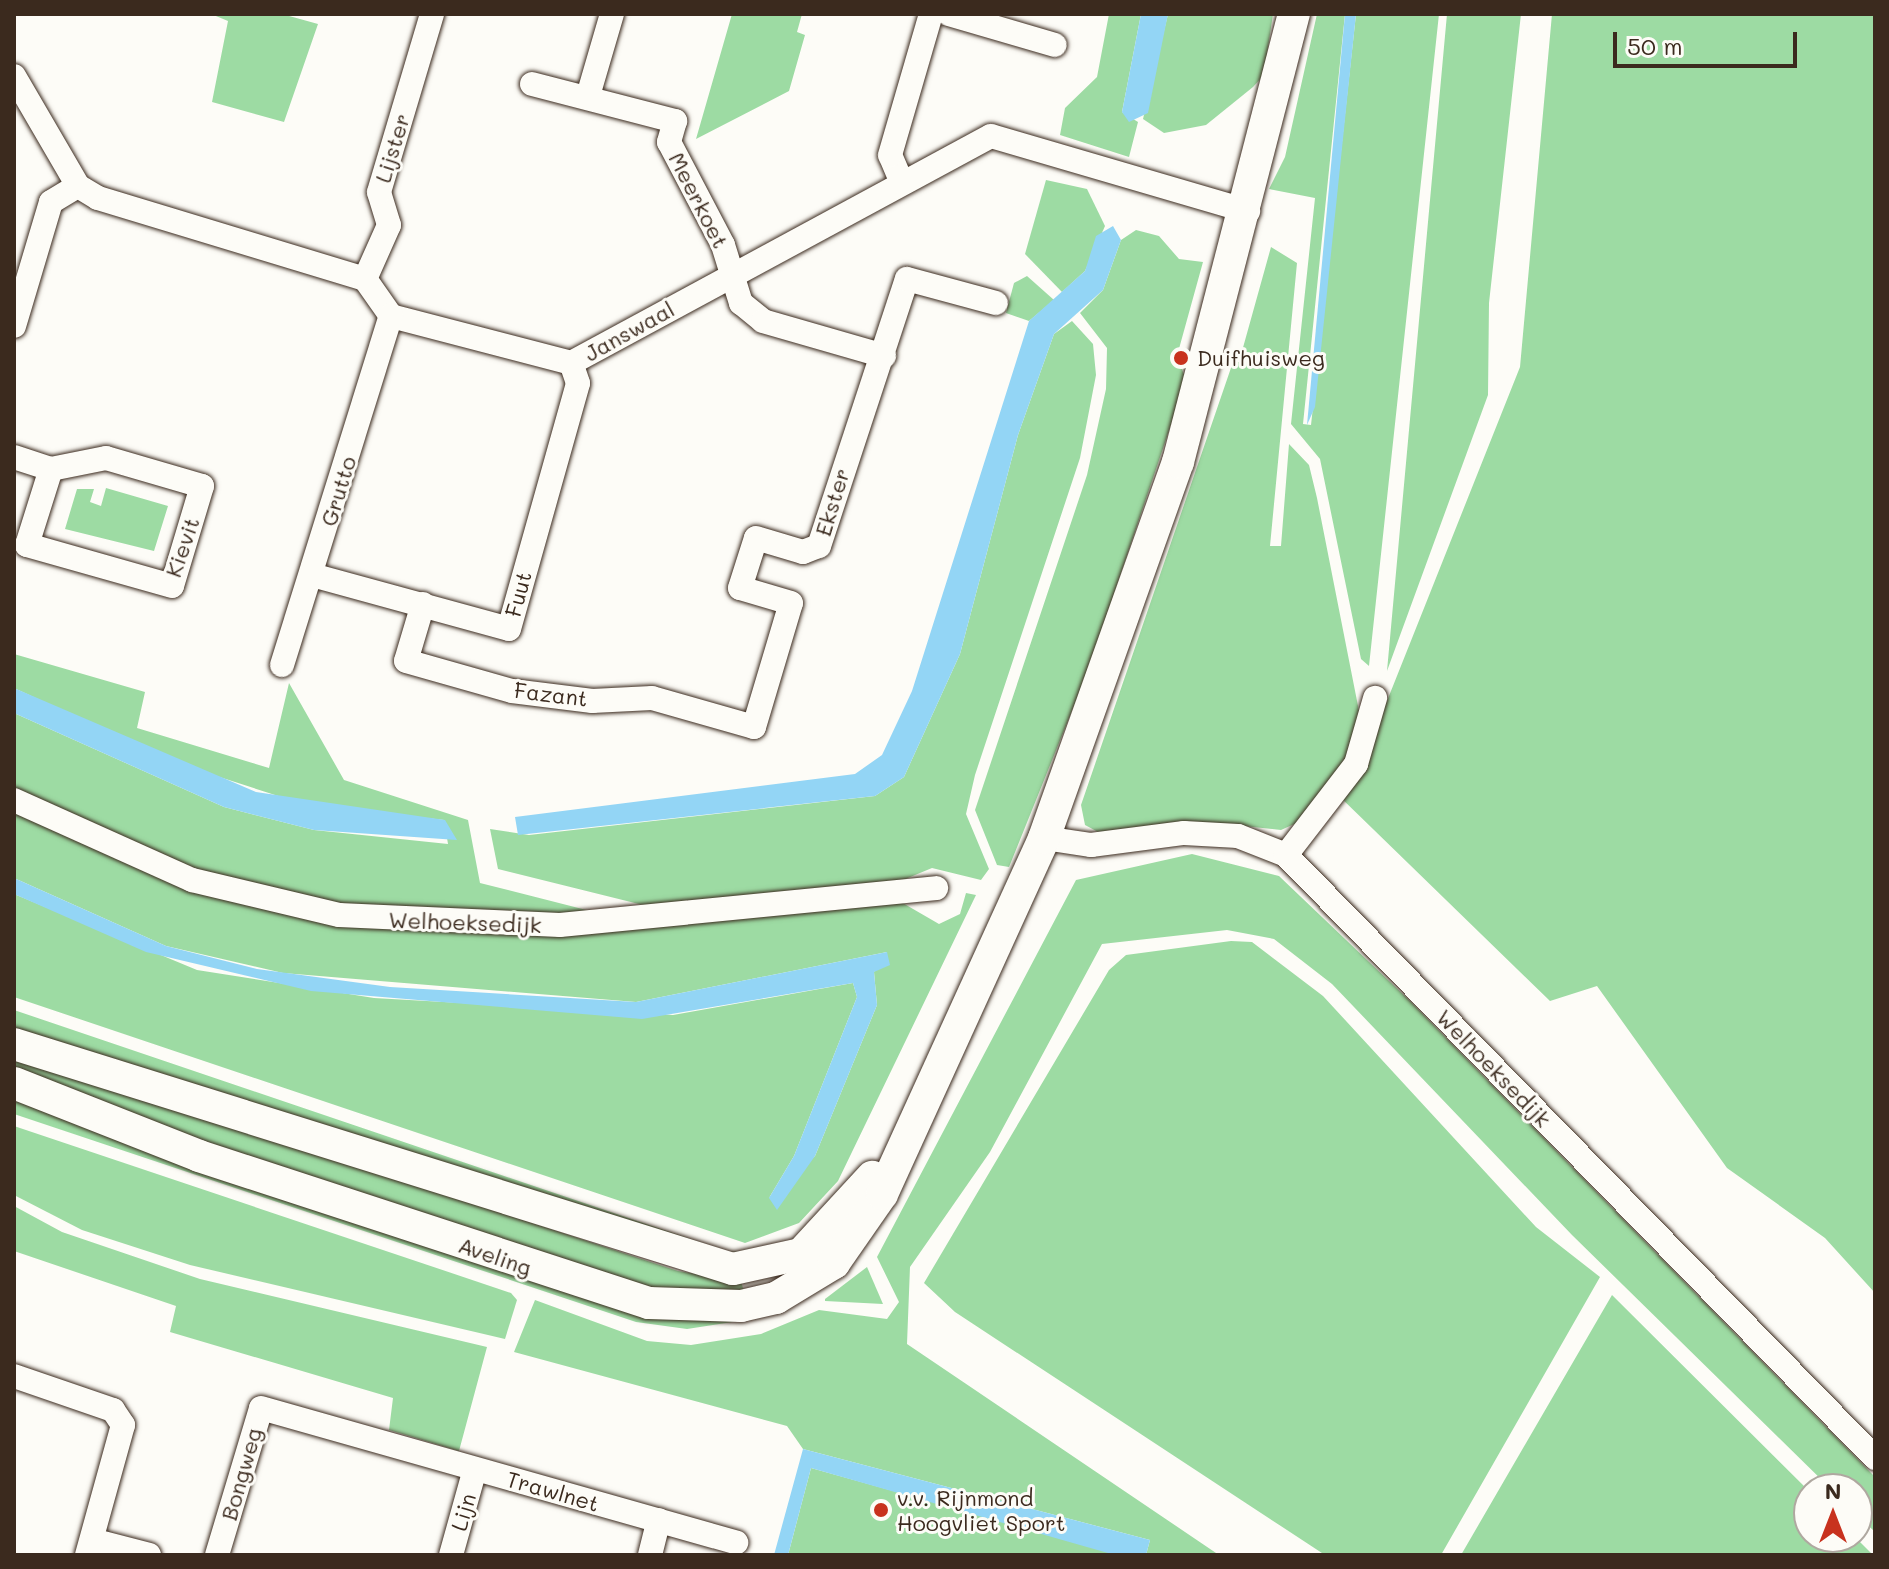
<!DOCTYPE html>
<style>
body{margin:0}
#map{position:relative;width:1889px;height:1569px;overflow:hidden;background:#fdfcf7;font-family:Mali,sans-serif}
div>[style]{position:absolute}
.green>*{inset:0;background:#9ddba3}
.water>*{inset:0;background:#93d5f5}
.roads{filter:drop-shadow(0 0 2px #3b2a1e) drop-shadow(0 0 2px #3b2a1e)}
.street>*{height:24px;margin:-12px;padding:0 12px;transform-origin:12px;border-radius:12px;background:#fdfcf7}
.secondary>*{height:32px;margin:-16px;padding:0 16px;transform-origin:16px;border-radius:16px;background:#fdfcf7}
.dots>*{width:22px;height:22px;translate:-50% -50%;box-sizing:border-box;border:4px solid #fdfcf7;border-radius:50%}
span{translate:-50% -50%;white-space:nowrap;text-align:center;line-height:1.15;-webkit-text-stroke:6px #fdfcf7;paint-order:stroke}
.street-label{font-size:22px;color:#3b2a1e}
.poi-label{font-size:22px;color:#3b2a1e}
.left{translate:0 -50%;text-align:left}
.frame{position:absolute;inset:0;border:16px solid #3b2a1e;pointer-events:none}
.north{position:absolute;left:1793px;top:1473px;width:80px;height:80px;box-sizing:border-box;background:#fdfcf7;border:2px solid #afa8a0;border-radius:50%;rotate:0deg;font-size:22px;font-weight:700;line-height:32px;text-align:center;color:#3b2a1e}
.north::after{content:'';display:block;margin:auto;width:28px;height:36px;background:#c8321e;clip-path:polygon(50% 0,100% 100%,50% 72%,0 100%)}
.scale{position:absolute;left:1613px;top:32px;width:184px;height:36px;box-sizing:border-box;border:4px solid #3b2a1e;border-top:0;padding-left:10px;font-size:24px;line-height:28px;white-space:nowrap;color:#3b2a1e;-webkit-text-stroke:6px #fdfcf7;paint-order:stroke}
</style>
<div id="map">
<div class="green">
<div style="clip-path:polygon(282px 14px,318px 24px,284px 122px,212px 102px,228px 21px,211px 14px)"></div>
<div style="clip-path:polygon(732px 14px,802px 14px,797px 32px,805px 35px,789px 91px,696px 139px)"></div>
<div style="clip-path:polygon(1109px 14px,1141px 14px,1122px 112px,1138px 122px,1129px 157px,1060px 135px,1065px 108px,1097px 77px)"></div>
<div style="clip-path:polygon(1168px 14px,1273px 14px,1264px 75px,1253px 87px,1206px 125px,1164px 133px,1143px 119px)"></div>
<div style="clip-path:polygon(1317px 14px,1345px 14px,1303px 424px,1311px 425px,1356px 14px,1439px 14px,1369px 666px,1361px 659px,1320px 459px,1291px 424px,1315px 198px,1269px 189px,1285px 157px)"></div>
<div style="clip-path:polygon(1447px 14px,1521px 14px,1489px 303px,1488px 395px,1387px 671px)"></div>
<div style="clip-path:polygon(1552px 14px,1875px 14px,1875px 1293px,1825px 1238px,1727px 1168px,1597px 986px,1550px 1001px,1338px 795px,1387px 701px,1520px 367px)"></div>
<div style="clip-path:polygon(1046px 180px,1087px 189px,1105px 226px,1085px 271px,1062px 292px,1025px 254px)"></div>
<div style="clip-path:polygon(1136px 230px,1159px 236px,1179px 259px,1203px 262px,1177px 356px,1186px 380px,1088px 671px,1009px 867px,997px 865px,975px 810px,1087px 475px,1106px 389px,1107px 348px,1080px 313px,1103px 290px,1121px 240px)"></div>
<div style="clip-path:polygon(1271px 247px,1297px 263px,1270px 546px,1281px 546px,1289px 444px,1309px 465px,1317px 498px,1359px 711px,1357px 747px,1310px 817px,1281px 830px,1225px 824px,1100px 833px,1085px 825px,1081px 805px,1233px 362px,1239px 362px)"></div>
<div style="clip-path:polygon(1027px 276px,1054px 300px,1029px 321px,1006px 313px,1014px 283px)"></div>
<div style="clip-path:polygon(1072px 321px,1093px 344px,1096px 375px,1080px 458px,975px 775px,966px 814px,989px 869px,981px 880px,932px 868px,903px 880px,659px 909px,498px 869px,490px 829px,529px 835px,875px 796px,904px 777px,960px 654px,1018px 435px,1054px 334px)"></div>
<div style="clip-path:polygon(106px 488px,168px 506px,154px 551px,65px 529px,77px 489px,94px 489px,90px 502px,101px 506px)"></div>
<div style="clip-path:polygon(14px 654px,145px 692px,137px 728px,269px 768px,289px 683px,344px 780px,468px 820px,480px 883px,606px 915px,452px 915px,260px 895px,14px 794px,14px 713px,224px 807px,314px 830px,448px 844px,444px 820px,303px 804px,176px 763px,14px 688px)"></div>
<div style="clip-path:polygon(14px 810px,228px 900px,343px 926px,562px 936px,901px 902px,939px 924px,960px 914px,966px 893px,976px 895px,838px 1181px,799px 1223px,745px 1243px,14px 997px,14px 894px,197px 970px,374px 998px,673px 1015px,853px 983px,857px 997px,794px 1156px,769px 1198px,815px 1156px,877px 1005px,874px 972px,887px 952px,636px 1002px,283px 973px,166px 946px,14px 878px)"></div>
<div style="clip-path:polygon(1192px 854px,1279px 876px,1410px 1001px,1875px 1477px,1875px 1532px,1857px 1515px,1857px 1489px,1831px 1489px,1572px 1235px,1332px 984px,1274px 939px,1227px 930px,1102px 944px,990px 1152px,910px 1267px,907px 1344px,1219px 1555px,1146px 1555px,1150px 1540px,803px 1449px,787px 1426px,514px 1352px,535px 1300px,647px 1341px,691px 1345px,761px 1334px,819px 1310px,887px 1319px,899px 1302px,877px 1257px,1076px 880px)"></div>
<div style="clip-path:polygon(1231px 941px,1252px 942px,1323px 996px,1536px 1227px,1600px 1277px,1441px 1555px,1325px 1555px,955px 1312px,924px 1283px,1109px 970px,1126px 955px)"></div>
<div style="clip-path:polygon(14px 1010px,729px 1252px,774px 1249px,828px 1222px,750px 1261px,14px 1036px)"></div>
<div style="clip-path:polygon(14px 1052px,678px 1271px,741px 1281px,744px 1292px,634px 1292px,14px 1075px)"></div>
<div style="clip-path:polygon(14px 1093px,752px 1319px,687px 1329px,636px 1322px,14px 1114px)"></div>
<div style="clip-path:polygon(14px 1126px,511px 1293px,517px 1300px,505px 1339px,190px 1265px,82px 1230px,14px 1195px)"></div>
<div style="clip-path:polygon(14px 1206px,62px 1232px,200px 1279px,487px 1347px,459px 1451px,389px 1430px,393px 1398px,170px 1332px,176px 1306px,14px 1251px)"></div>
<div style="clip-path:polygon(867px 1267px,883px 1304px,825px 1301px,825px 1299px)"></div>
<div style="clip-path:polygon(1612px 1295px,1809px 1491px,1809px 1537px,1855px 1537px,1873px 1555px,1461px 1555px)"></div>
<div style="clip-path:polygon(811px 1468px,1116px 1553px,1115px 1555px,788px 1555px)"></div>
</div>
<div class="water">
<div style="clip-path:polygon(1141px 14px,1168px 14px,1148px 113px,1129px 122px,1122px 112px)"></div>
<div style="clip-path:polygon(1345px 14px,1356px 14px,1315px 407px,1307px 425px)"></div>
<div style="clip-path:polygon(1113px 226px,1121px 240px,1103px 290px,1054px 334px,1018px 435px,960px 654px,904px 777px,875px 796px,518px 835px,515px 817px,855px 774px,882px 755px,912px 691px,1029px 321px,1085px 271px,1096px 236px)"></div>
<div style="clip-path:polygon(14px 688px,256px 792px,445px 820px,457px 840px,314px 830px,224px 807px,14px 713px)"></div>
<div style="clip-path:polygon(14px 878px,166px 946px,257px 969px,390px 987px,636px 1002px,887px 952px,890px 965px,874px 972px,877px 1005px,815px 1156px,777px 1210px,769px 1198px,794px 1156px,857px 997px,853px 983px,642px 1019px,311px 991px,146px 952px,14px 894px)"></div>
<div style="clip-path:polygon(803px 1449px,1150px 1540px,1146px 1555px,1115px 1555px,811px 1468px,788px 1555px,774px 1555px)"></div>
</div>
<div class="roads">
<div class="street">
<div style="left:949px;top:14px;width:110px;rotate:16.3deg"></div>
<div style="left:14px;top:76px;width:127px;rotate:59.8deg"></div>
<div style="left:78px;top:186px;width:23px;rotate:31deg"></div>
<div style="left:98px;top:198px;width:279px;rotate:16.9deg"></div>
<div style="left:365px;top:279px;width:45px;rotate:54.9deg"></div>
<div style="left:391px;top:316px;width:186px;rotate:14.6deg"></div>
<div style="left:571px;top:363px;width:477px;rotate:-28.4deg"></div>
<div style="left:991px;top:136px;width:268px;rotate:16.3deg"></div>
<div style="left:532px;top:84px;width:148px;rotate:14.5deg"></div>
<div style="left:675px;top:121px;width:22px;rotate:106deg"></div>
<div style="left:669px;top:142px;width:116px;rotate:62.3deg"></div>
<div style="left:723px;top:245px;width:61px;rotate:72.8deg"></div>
<div style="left:741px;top:303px;width:28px;rotate:39deg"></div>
<div style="left:763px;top:321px;width:126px;rotate:16.1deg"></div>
<div style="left:588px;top:96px;width:85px;rotate:-73.7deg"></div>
<div style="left:902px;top:183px;width:30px;rotate:-113deg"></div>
<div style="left:890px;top:155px;width:147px;rotate:-73.8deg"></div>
<div style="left:365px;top:279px;width:59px;rotate:-66deg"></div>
<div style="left:389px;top:225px;width:34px;rotate:-107deg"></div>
<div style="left:379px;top:192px;width:186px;rotate:-73.4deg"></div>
<div style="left:14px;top:326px;width:129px;rotate:-73.4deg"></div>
<div style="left:51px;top:202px;width:31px;rotate:-31deg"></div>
<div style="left:14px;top:457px;width:39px;rotate:18deg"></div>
<div style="left:51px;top:469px;width:56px;rotate:-11.3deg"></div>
<div style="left:106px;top:458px;width:100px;rotate:16.3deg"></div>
<div style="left:202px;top:486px;width:104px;rotate:106.7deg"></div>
<div style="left:172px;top:586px;width:151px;rotate:-164.2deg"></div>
<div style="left:27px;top:545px;width:80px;rotate:-72.5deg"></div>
<div style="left:312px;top:575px;width:204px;rotate:15.3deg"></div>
<div style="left:509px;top:629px;width:255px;rotate:-74.3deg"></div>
<div style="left:578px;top:383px;width:21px;rotate:-109deg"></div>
<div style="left:423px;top:604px;width:59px;rotate:106.6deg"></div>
<div style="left:406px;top:661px;width:110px;rotate:15.8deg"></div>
<div style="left:512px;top:691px;width:81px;rotate:7.1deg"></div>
<div style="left:592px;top:701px;width:60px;rotate:-2.9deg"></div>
<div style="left:652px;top:698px;width:106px;rotate:15.9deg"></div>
<div style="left:754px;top:727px;width:129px;rotate:-73.4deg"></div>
<div style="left:791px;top:603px;width:53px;rotate:-163.6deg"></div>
<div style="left:740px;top:588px;width:52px;rotate:-72.3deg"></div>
<div style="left:756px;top:538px;width:49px;rotate:16.6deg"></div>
<div style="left:803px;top:552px;width:17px;rotate:-21deg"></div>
<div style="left:819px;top:546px;width:281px;rotate:-71.8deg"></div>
<div style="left:907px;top:279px;width:92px;rotate:15.1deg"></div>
<div style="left:282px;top:665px;width:366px;rotate:-72.7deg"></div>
<div style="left:14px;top:800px;width:195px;rotate:24.2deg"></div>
<div style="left:192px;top:880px;width:151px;rotate:13.4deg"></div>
<div style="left:339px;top:915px;width:221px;rotate:2.6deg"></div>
<div style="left:560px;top:925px;width:378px;rotate:-5.6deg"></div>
<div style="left:1044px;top:838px;width:48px;rotate:8.5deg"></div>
<div style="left:1091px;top:845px;width:94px;rotate:-7.4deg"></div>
<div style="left:1184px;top:833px;width:54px;rotate:3.2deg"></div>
<div style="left:1238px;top:836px;width:52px;rotate:21.6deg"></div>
<div style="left:1286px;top:855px;width:843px;rotate:45.67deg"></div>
<div style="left:1286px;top:855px;width:115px;rotate:-52.4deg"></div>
<div style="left:1356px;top:764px;width:69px;rotate:-73.9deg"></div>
<div style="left:14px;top:1376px;width:105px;rotate:19deg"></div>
<div style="left:113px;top:1410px;width:18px;rotate:56deg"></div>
<div style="left:123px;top:1425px;width:135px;rotate:105.5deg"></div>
<div style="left:92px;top:1540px;width:59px;rotate:14.7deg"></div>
<div style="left:217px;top:1555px;width:153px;rotate:-73.3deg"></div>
<div style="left:261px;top:1408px;width:494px;rotate:15.8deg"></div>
<div style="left:451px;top:1555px;width:89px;rotate:-74.4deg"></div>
<div style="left:650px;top:1555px;width:36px;rotate:-76deg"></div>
</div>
<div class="secondary">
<div style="left:14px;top:1044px;width:753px;rotate:17.38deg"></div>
<div style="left:733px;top:1269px;width:70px;rotate:-12.4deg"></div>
<div style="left:801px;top:1254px;width:105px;rotate:-47.3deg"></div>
<div style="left:14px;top:1083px;width:199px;rotate:21.5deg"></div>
<div style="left:199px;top:1156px;width:473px;rotate:18.1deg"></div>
<div style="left:649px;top:1303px;width:92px;rotate:1.9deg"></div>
<div style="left:741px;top:1306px;width:36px;rotate:-13deg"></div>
<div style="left:776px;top:1298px;width:68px;rotate:-31.1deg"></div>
<div style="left:834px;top:1263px;width:84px;rotate:-55.2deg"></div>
<div style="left:882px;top:1194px;width:391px;rotate:-65.5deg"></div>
<div style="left:1044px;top:838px;width:399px;rotate:-70.4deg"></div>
<div style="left:1178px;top:462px;width:463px;rotate:-75.5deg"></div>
</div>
</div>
<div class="dots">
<div style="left:1181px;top:358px;background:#c8321e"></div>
<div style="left:881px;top:1510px;background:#c8321e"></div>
</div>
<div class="street-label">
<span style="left:392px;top:148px;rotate:-73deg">Lijster</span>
<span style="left:699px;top:200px;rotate:63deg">Meerkoet</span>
<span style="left:629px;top:331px;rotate:-29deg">Janswaal</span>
<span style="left:338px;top:491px;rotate:-73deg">Grutto</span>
<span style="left:832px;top:502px;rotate:-73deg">Ekster</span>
<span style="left:182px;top:547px;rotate:-71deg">Kievit</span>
<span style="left:518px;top:594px;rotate:-75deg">Fuut</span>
<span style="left:551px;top:694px;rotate:7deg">Fazant</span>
<span style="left:465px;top:922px;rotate:2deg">Welhoeksedijk</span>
<span style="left:1494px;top:1068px;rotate:46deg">Welhoeksedijk</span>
<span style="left:495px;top:1256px;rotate:19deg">Aveling</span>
<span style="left:241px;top:1474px;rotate:-74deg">Bongweg</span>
<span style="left:553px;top:1491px;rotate:16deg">Trawlnet</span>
<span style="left:463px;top:1512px;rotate:-74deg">Lijn</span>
</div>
<div class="poi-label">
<span class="left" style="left:1197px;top:358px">Duifhuisweg</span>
<span class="left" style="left:897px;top:1510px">v.v. Rijnmond<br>Hoogvliet Sport</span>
</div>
<div class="frame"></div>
<div class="north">N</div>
<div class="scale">50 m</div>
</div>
